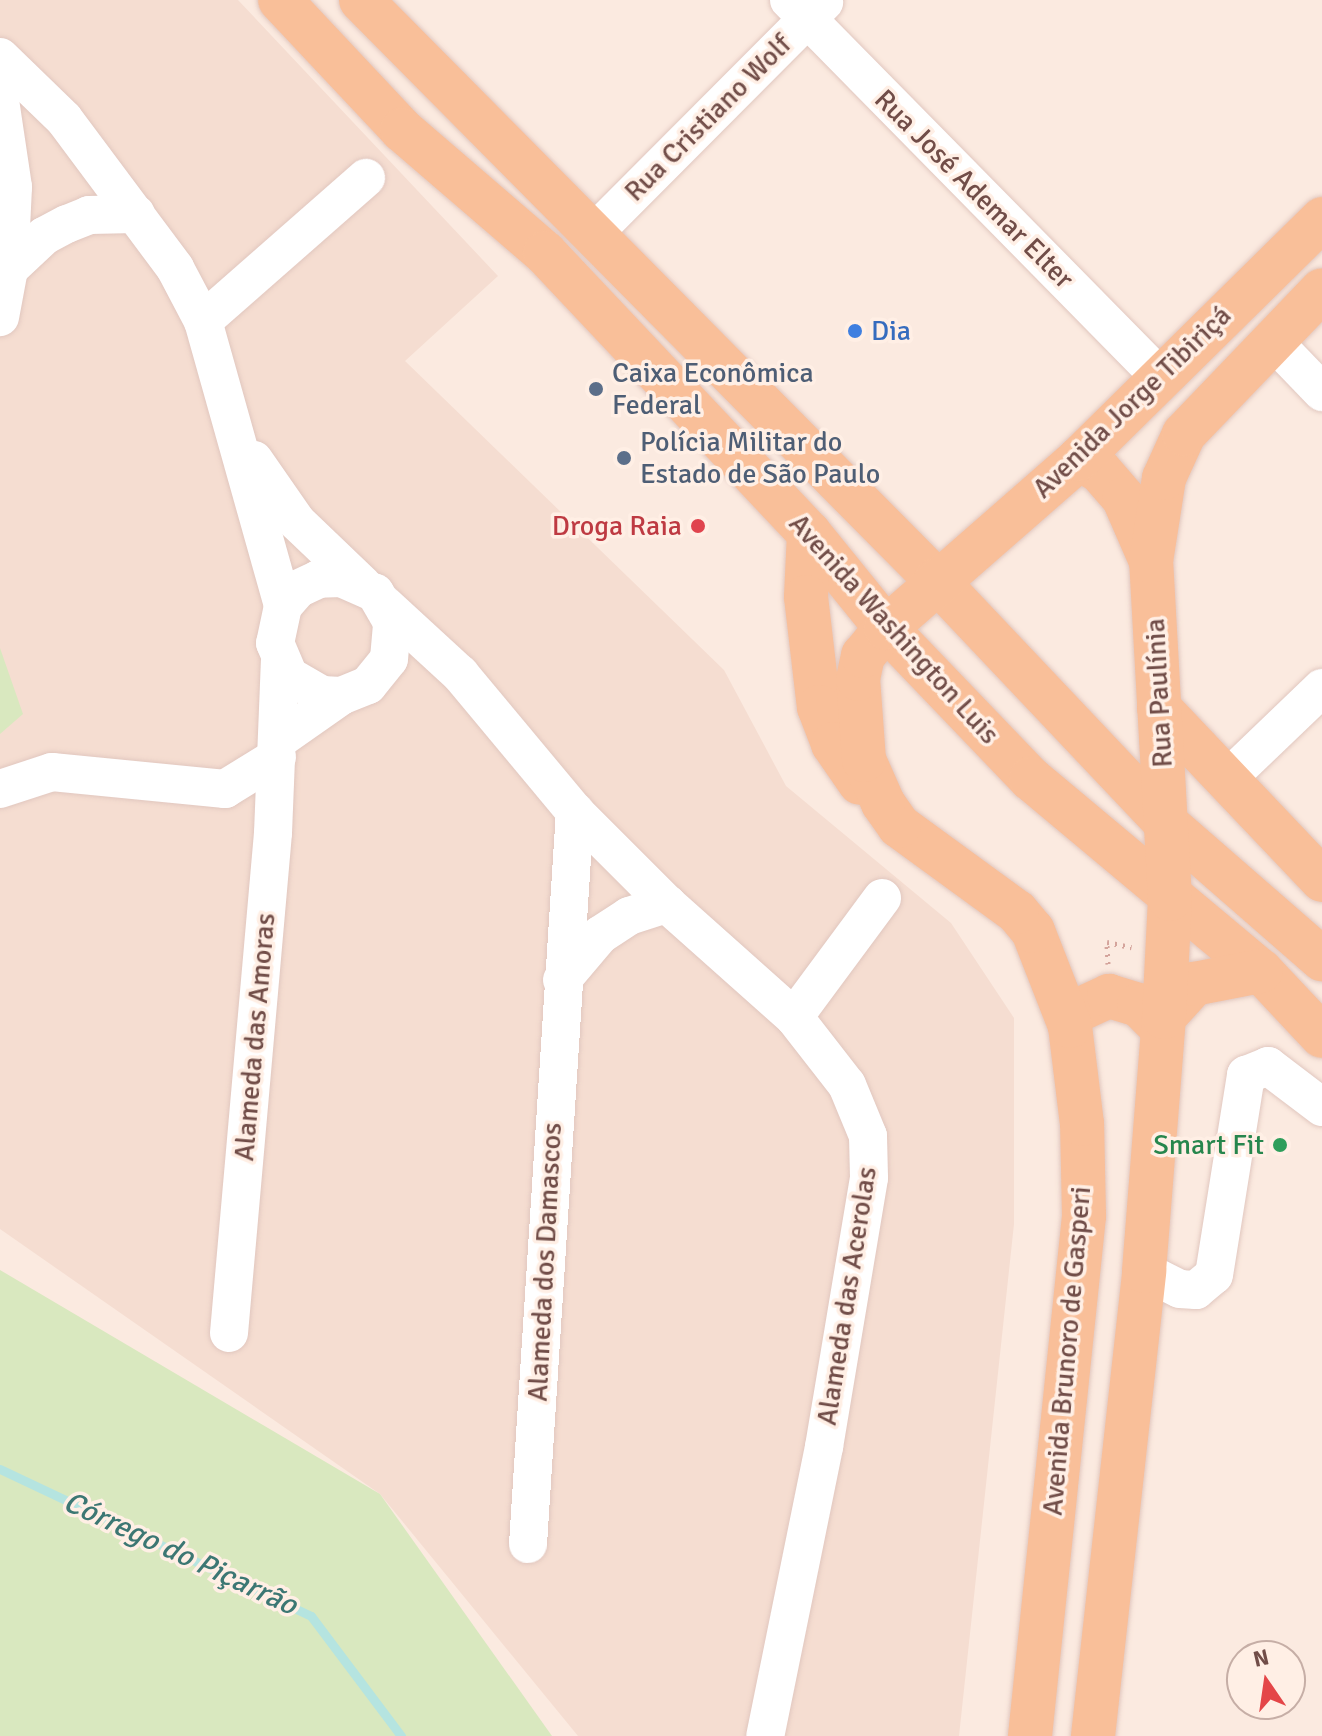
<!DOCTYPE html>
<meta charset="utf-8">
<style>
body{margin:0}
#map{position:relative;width:1322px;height:1736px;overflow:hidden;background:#fbeae0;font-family:Signika,sans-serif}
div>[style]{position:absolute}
.residential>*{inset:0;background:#f5ddd1}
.green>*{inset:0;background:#d9e8bf}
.stream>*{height:9px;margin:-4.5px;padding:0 4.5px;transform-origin:4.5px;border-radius:4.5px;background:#b5e4e0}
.path>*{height:5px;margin-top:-2.5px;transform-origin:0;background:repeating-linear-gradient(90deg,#d4a49c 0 2px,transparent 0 8px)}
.roads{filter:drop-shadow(0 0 2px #e1c7bf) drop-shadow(0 0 2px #e1c7bf)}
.minor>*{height:38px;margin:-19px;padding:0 19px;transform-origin:19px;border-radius:19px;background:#fff}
.major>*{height:44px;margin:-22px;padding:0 22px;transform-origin:22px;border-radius:22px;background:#f9bf99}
.dots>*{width:22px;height:22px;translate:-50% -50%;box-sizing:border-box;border:4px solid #ffefe5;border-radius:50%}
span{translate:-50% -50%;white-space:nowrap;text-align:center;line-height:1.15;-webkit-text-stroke:7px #ffefe5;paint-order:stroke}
.street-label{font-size:28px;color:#714d48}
.shop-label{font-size:28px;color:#366cbe}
.left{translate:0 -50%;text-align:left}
.service-label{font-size:28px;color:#4e5e75}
.health-label{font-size:28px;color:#be3a42}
.right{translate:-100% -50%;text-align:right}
.leisure-label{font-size:28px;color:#27864d}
.water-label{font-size:30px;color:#3c7773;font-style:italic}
.north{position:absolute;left:1226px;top:1640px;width:80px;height:80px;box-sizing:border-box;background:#ffefe5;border:2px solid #c6aea6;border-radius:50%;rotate:347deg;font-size:22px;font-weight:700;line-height:32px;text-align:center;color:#714d48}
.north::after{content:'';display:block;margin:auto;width:28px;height:36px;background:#e44648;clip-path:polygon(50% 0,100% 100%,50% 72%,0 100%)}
</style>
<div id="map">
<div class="residential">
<div style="clip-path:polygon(0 0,238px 0,498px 276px,405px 361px,724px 670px,786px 786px,951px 923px,1014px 1018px,1014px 1224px,959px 1736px,578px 1736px,380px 1494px,0 1229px)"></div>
</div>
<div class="green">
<div style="clip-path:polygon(0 648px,23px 714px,0 734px)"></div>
<div style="clip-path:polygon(0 1270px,380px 1494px,552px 1736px,0 1736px)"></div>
</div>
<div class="stream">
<div style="left:0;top:1469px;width:344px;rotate:25.3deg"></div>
<div style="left:311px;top:1616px;width:150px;rotate:53.1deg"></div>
</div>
<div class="path">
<div style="left:1108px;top:964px;width:22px;rotate:-93deg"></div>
<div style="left:1107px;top:942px;width:25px;rotate:12deg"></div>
</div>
<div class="roads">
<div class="minor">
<div style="left:789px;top:0;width:529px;rotate:45.46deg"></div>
<div style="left:0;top:57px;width:89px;rotate:44.1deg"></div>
<div style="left:64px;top:119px;width:186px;rotate:53.3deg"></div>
<div style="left:175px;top:268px;width:60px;rotate:62.2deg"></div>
<div style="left:203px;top:321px;width:296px;rotate:74.3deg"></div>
<div style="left:0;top:100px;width:88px;rotate:81.5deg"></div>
<div style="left:13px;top:187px;width:82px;rotate:92.8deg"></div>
<div style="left:9px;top:269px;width:49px;rotate:100.6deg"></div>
<div style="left:592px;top:235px;width:329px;rotate:-45.1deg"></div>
<div style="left:9px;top:269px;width:48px;rotate:-43.3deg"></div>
<div style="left:44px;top:236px;width:26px;rotate:-28deg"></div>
<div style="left:67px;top:224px;width:24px;rotate:-22deg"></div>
<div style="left:89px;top:215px;width:47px;rotate:-1.2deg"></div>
<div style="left:203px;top:321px;width:217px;rotate:-41.3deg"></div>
<div style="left:1273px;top:341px;width:71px;rotate:46.1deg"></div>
<div style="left:254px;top:460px;width:75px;rotate:55.3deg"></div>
<div style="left:297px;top:522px;width:91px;rotate:43.7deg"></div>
<div style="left:385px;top:605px;width:102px;rotate:42.6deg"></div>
<div style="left:460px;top:674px;width:180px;rotate:50.2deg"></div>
<div style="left:575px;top:812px;width:130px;rotate:45deg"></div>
<div style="left:667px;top:904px;width:170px;rotate:41.7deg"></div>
<div style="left:794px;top:1017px;width:86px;rotate:52.1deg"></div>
<div style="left:847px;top:1085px;width:55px;rotate:67.6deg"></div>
<div style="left:868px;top:1136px;width:42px;rotate:88.6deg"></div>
<div style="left:869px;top:1178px;width:273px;rotate:99.5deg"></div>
<div style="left:824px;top:1447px;width:295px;rotate:101.5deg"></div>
<div style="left:277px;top:741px;width:78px;rotate:-35.1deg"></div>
<div style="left:341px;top:696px;width:29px;rotate:-22deg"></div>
<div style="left:368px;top:685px;width:33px;rotate:-51deg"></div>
<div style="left:389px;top:659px;width:37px;rotate:-85deg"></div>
<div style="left:392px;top:622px;width:34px;rotate:-120deg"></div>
<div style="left:375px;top:593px;width:36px;rotate:-156deg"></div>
<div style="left:342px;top:578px;width:23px;rotate:178deg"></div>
<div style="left:319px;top:579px;width:23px;rotate:155deg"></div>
<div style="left:298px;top:589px;width:23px;rotate:131deg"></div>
<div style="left:283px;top:606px;width:38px;rotate:102deg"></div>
<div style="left:275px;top:643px;width:36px;rotate:67deg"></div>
<div style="left:289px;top:676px;width:38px;rotate:30deg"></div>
<div style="left:322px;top:695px;width:19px;rotate:3deg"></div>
<div style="left:1226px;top:780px;width:133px;rotate:-43.8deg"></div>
<div style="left:0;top:789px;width:55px;rotate:-18.1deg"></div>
<div style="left:52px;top:772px;width:174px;rotate:5.6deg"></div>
<div style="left:225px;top:789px;width:61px;rotate:-31.6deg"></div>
<div style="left:562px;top:980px;width:59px;rotate:-49.8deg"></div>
<div style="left:600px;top:935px;width:35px;rotate:-33deg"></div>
<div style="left:629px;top:916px;width:40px;rotate:-18deg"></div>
<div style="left:794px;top:1017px;width:148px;rotate:-53.5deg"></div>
<div style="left:1144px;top:1271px;width:40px;rotate:26.6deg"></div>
<div style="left:1180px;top:1289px;width:16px;rotate:4deg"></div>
<div style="left:1196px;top:1290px;width:23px;rotate:-40deg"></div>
<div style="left:1214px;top:1275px;width:203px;rotate:-80.9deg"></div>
<div style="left:1246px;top:1075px;width:24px;rotate:-22deg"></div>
<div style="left:1268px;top:1066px;width:68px;rotate:37.2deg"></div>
<div style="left:229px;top:1333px;width:502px;rotate:-84.97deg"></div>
<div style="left:273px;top:833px;width:172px;rotate:-87.7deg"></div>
<div style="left:528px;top:1544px;width:734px;rotate:-86.33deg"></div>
</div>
<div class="major">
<div style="left:280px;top:0;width:178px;rotate:46.8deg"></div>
<div style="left:402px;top:130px;width:189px;rotate:40.7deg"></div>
<div style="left:545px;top:253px;width:385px;rotate:46.7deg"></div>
<div style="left:809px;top:533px;width:122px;rotate:51deg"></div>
<div style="left:886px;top:628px;width:209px;rotate:46.2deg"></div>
<div style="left:1031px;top:779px;width:300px;rotate:39.9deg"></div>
<div style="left:1261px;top:971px;width:89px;rotate:46.8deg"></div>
<div style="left:361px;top:0;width:817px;rotate:45.25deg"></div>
<div style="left:936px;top:580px;width:336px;rotate:46.6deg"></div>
<div style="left:1167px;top:824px;width:206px;rotate:41.1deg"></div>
<div style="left:1079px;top:459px;width:24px;rotate:30deg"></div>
<div style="left:1100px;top:471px;width:37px;rotate:49deg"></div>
<div style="left:1124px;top:499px;width:68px;rotate:66.5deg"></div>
<div style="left:809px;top:533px;width:64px;rotate:92.7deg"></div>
<div style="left:806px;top:597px;width:111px;rotate:83.3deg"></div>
<div style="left:819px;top:707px;width:40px;rotate:69deg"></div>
<div style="left:833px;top:744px;width:47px;rotate:55.3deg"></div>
<div style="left:1159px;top:708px;width:237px;rotate:46.5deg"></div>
<div style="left:1164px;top:1017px;width:45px;rotate:-47.7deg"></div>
<div style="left:1194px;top:984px;width:68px;rotate:-11deg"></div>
<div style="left:1070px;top:1026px;width:13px;rotate:-81deg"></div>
<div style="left:1072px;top:1013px;width:41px;rotate:-24.7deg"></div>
<div style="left:1109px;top:996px;width:31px;rotate:17deg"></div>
<div style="left:1139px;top:1005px;width:31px;rotate:45deg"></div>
<div style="left:1030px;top:1736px;width:523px;rotate:-84.07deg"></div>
<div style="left:1084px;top:1216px;width:92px;rotate:-91.2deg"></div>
<div style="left:1082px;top:1124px;width:99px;rotate:-97deg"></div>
<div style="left:1070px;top:1026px;width:102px;rotate:-111.3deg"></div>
<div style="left:1033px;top:931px;width:25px;rotate:-130deg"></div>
<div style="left:1017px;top:912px;width:146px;rotate:-143.9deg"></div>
<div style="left:899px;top:826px;width:28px;rotate:-125deg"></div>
<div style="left:883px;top:803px;width:47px;rotate:-113.8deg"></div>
<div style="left:864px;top:760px;width:81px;rotate:-94.2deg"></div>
<div style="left:858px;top:679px;width:24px;rotate:-78deg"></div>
<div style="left:863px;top:656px;width:36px;rotate:-51deg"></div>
<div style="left:886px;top:628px;width:257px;rotate:-41.2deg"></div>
<div style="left:1079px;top:459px;width:342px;rotate:-44.6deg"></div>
<div style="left:1093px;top:1736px;width:468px;rotate:-83.7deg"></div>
<div style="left:1144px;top:1271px;width:255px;rotate:-85.5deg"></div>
<div style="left:1164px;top:1017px;width:118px;rotate:-87.1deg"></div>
<div style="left:1170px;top:899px;width:339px;rotate:-93.2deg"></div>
<div style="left:1151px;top:561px;width:84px;rotate:-81.1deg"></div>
<div style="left:1164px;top:478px;width:48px;rotate:-65.6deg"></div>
<div style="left:1184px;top:434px;width:199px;rotate:-46.2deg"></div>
</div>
</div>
<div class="dots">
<div style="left:855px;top:331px;background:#3f7fe0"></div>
<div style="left:596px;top:389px;background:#5c6f8a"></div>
<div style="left:624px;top:458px;background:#5c6f8a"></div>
<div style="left:698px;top:526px;background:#e0444e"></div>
<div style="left:1280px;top:1145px;background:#2e9e5b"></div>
</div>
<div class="street-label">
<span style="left:708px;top:118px;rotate:-45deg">Rua Cristiano Wolf</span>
<span style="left:974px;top:189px;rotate:45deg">Rua José Ademar Elter</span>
<span style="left:1132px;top:402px;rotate:-44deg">Avenida Jorge Tibiriçá</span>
<span style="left:894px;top:629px;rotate:48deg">Avenida Washington Luis</span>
<span style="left:1159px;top:693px;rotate:-93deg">Rua Paulínia</span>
<span style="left:255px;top:1037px;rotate:-85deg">Alameda das Amoras</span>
<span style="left:545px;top:1262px;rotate:-87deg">Alameda dos Damascos</span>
<span style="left:847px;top:1296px;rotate:-81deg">Alameda das Acerolas</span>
<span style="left:1067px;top:1351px;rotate:-85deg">Avenida Brunoro de Gasperi</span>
</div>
<div class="shop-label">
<span class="left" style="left:871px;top:331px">Dia</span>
</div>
<div class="service-label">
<span class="left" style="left:612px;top:389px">Caixa Econômica<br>Federal</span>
<span class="left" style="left:640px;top:458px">Polícia Militar do<br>Estado de São Paulo</span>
</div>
<div class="health-label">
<span class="right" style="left:682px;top:526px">Droga Raia</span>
</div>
<div class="leisure-label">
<span class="right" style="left:1264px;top:1145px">Smart Fit</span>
</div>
<div class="water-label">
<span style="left:180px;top:1554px;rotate:25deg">Córrego do Piçarrão</span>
</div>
<div class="north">N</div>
</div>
